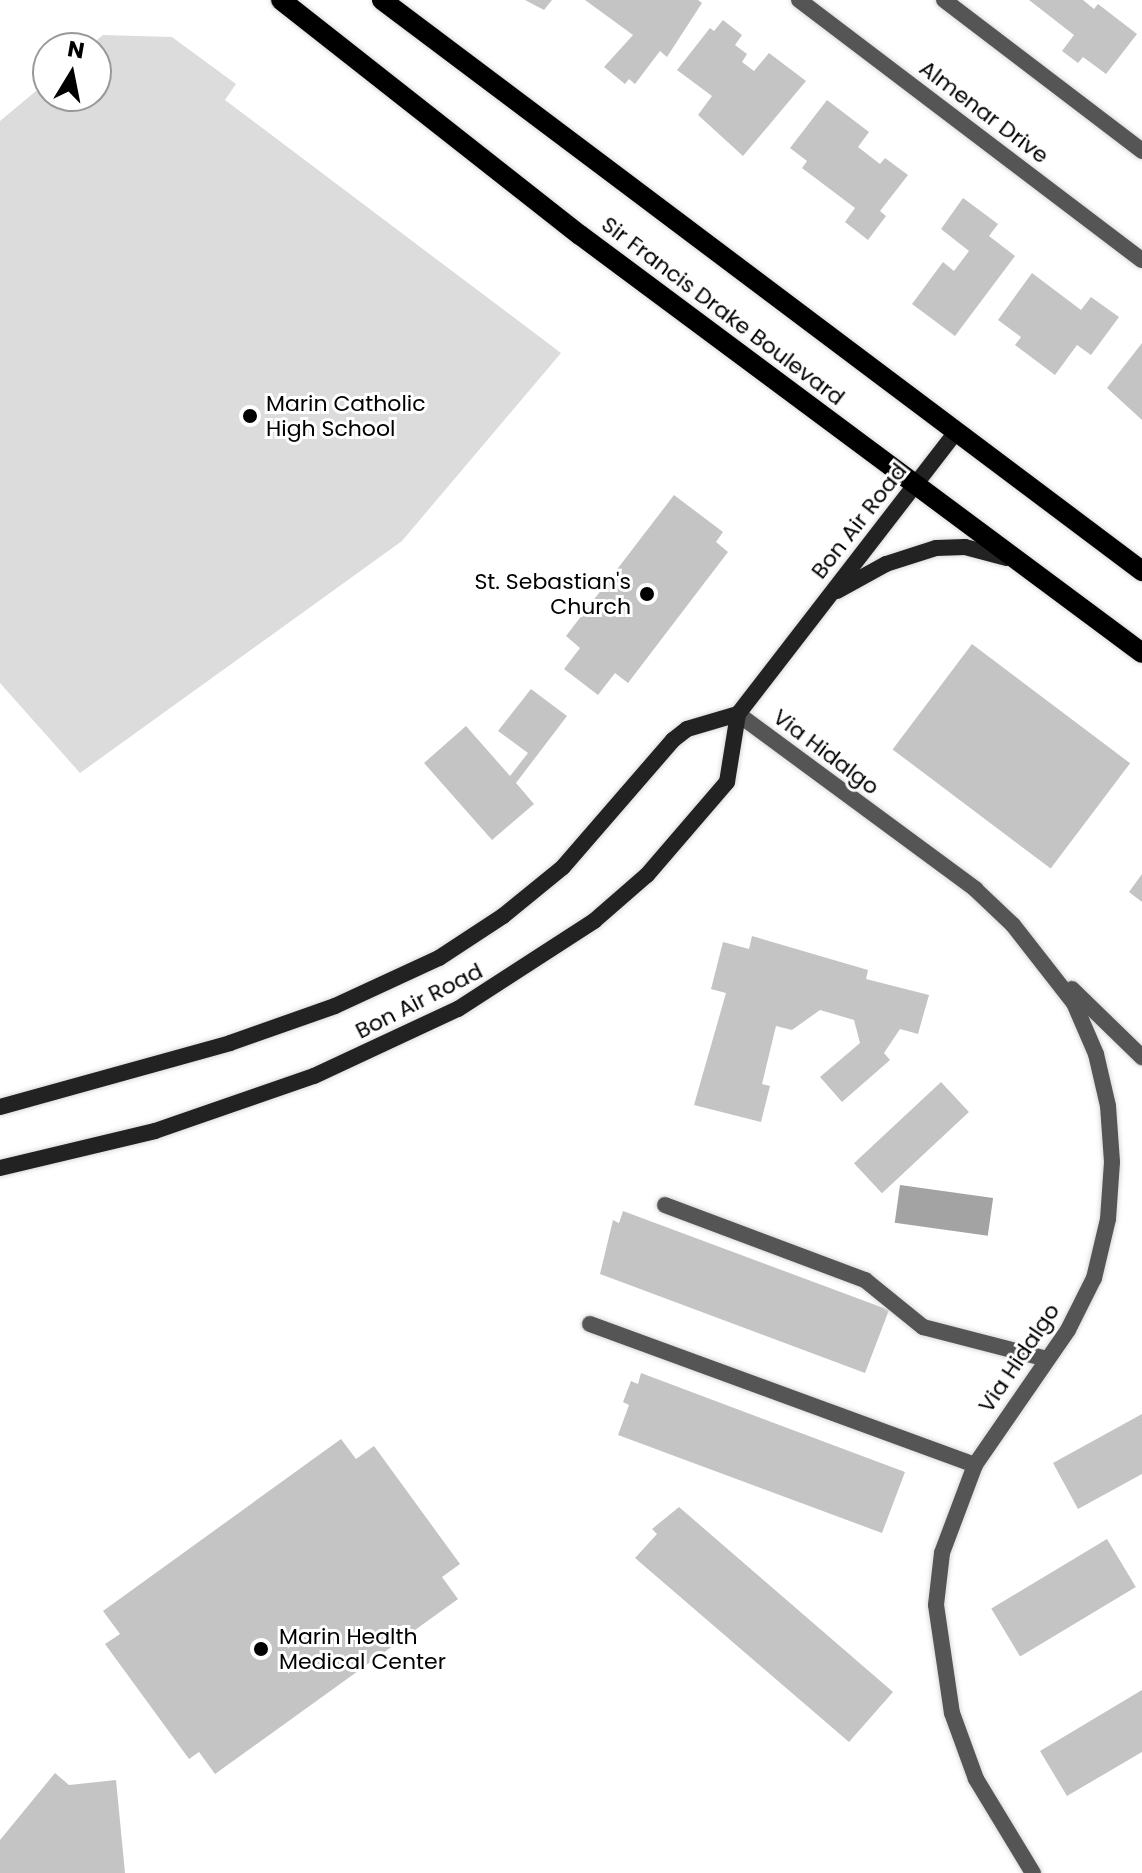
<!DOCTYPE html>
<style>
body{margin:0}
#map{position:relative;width:1142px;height:1873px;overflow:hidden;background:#fff;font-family:Poppins,sans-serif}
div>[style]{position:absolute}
.green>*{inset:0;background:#dcdcdc}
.water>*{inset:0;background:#a3a3a3;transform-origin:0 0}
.building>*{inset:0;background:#c4c4c4;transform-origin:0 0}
.roads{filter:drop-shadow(0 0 2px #dbdbdb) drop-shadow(0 0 2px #dbdbdb)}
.minor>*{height:16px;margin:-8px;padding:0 8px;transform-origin:8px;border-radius:8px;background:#555}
.secondary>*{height:16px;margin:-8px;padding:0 8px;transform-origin:8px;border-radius:8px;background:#222}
.primary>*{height:20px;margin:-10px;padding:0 10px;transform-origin:10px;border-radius:10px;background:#000}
.dots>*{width:22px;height:22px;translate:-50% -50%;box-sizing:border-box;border:4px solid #fff;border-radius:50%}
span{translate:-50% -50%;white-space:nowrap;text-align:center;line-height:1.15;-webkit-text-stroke:6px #fff;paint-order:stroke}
.street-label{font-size:22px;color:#000}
.poi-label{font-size:22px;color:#000}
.left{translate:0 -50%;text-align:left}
.right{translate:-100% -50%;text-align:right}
.north{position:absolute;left:32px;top:32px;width:80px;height:80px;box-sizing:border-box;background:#fff;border:2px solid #999;border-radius:50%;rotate:10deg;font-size:22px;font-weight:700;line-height:32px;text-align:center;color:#000}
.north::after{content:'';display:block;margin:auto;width:28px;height:36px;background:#000;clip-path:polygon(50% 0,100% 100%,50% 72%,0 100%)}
</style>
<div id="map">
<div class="green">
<div style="clip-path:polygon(103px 35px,172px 37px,236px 84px,225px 100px,561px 353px,402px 541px,80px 773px,0 683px,0 121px,48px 81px,48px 96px,96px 96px,96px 48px,87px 48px)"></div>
</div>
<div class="water">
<div style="left:900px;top:1185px;width:94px;height:38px;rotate:8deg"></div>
</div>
<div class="building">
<div style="clip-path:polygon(525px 0,552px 0,544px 10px)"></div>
<div style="clip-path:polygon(585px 0,698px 0,702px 3px,667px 57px,660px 51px,635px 84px,629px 79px,625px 84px,604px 67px,633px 35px)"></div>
<div style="clip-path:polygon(1029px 0,1083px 0,1094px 9px,1098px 4px,1137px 34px,1106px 74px,1083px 57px,1078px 63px,1062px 51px,1074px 35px)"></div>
<div style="clip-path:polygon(723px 20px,742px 35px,735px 45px,747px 54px,742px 62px,754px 71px,769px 53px,806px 81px,743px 156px,698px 115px,712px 96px,677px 70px,710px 28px,714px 31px)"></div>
<div style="clip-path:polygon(827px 100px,869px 132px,858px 147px,880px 164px,885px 158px,908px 175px,880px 211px,886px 216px,868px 240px,845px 222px,855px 208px,802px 168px,807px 161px,790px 148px)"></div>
<div style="clip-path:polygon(963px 198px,998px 224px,989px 236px,1015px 256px,955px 336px,912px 304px,943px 262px,954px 271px,969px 251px,941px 229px)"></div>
<div style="clip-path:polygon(1032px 273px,1081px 310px,1091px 297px,1119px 317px,1091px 355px,1077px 345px,1055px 375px,1015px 345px,1021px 337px,998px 320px)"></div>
<div style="clip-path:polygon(1142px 343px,1142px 420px,1107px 388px)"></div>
<div style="clip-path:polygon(674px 495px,723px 532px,716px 542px,728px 552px,628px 683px,615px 673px,598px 695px,564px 669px,580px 648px,566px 636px)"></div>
<div style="left:972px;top:644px;width:198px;height:132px;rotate:37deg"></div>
<div style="clip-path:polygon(531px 689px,567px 716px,516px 783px,534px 804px,492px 840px,424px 763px,466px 726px,510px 776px,528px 753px,498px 731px)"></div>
<div style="clip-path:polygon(1142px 874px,1142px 902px,1129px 892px)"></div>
<div style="clip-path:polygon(752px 936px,868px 970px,866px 979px,929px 995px,918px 1034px,900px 1029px,884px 1053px,890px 1060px,842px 1102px,820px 1077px,860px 1043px,854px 1020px,820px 1010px,792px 1030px,776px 1026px,762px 1084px,770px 1086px,761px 1122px,694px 1105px,726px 993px,711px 989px,723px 942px,749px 949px)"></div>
<div style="left:941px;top:1082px;width:41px;height:119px;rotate:47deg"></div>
<div style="clip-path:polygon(623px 1211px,889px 1310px,865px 1373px,600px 1274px,613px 1220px,619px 1223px)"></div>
<div style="clip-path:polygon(641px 1373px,905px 1472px,882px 1533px,618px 1435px,629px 1405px,623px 1402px,631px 1381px,638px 1384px)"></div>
<div style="clip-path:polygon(1142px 1414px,1142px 1474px,1078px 1509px,1053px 1463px)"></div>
<div style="clip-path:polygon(341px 1439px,356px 1459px,374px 1446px,460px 1564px,442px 1577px,458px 1599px,215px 1774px,199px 1752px,189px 1759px,105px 1644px,120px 1634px,103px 1611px)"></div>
<div style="clip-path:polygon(679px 1507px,893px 1692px,849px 1742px,635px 1558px,657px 1534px,652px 1529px)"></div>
<div style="left:1107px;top:1539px;width:56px;height:135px;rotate:59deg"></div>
<div style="clip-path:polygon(1142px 1690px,1142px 1752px,1067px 1796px,1040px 1751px)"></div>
<div style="clip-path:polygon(55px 1773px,69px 1785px,116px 1780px,125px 1873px,0 1873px,0 1840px)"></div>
</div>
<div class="roads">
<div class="minor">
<div style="left:799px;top:0;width:430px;rotate:37.2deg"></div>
<div style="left:944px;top:0;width:249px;rotate:37.3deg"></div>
<div style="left:738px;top:714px;width:295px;rotate:36.4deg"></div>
<div style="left:975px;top:889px;width:52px;rotate:43.5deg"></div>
<div style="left:1013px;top:925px;width:99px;rotate:52deg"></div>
<div style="left:1074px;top:1003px;width:56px;rotate:66.7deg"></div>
<div style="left:1096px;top:1054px;width:53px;rotate:77deg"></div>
<div style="left:1108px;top:1106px;width:56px;rotate:85.9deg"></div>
<div style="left:1112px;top:1162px;width:57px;rotate:94deg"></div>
<div style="left:1108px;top:1219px;width:61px;rotate:103.3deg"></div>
<div style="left:1094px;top:1278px;width:58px;rotate:116.6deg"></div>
<div style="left:1068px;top:1330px;width:164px;rotate:124.6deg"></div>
<div style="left:975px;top:1465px;width:94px;rotate:110.6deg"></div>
<div style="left:942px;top:1553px;width:52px;rotate:96.6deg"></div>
<div style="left:936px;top:1605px;width:109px;rotate:81.6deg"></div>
<div style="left:952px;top:1713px;width:70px;rotate:70deg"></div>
<div style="left:976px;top:1779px;width:110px;rotate:58.8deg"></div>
<div style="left:1072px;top:989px;width:98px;rotate:44.2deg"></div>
<div style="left:665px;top:1205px;width:214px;rotate:20.6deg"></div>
<div style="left:865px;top:1280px;width:75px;rotate:39deg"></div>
<div style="left:923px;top:1327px;width:128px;rotate:14.5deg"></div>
<div style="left:590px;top:1324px;width:410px;rotate:20.1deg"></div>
</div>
<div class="secondary">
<div style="left:837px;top:591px;width:56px;rotate:-28.9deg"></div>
<div style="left:886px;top:564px;width:52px;rotate:-17.7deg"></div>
<div style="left:936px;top:548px;width:29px;rotate:-2deg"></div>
<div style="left:965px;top:547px;width:43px;rotate:14.7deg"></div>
<div style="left:0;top:1107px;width:239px;rotate:-15.5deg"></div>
<div style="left:230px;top:1043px;width:111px;rotate:-19.4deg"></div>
<div style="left:335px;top:1006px;width:115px;rotate:-24.8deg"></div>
<div style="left:439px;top:958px;width:77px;rotate:-33.3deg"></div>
<div style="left:503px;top:916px;width:77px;rotate:-39.2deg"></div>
<div style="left:563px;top:867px;width:168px;rotate:-49.1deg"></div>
<div style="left:673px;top:740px;width:18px;rotate:-38deg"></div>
<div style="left:687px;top:729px;width:53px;rotate:-16.4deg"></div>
<div style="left:0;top:1168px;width:159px;rotate:-13.4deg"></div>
<div style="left:155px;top:1131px;width:168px;rotate:-19.1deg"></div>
<div style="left:314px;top:1076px;width:159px;rotate:-25deg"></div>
<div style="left:458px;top:1009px;width:162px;rotate:-32.9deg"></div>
<div style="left:594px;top:921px;width:70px;rotate:-41deg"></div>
<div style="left:647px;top:875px;width:123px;rotate:-49.3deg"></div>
<div style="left:727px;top:782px;width:69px;rotate:-80.8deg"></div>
<div style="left:738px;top:714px;width:358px;rotate:-52.3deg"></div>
</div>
<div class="primary">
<div style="left:281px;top:0;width:380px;rotate:38.2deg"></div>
<div style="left:580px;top:235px;width:700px;rotate:36.64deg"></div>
<div style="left:382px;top:0;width:951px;rotate:36.92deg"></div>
</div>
</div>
<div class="dots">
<div style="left:250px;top:416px;background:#000"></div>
<div style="left:647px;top:594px;background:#000"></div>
<div style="left:261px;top:1649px;background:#000"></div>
</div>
<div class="street-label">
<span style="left:984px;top:112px;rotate:37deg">Almenar Drive</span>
<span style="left:723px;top:311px;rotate:37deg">Sir Francis Drake Boulevard</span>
<span style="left:859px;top:521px;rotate:-52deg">Bon Air Road</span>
<span style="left:826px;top:752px;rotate:37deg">Via Hidalgo</span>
<span style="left:419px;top:1001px;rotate:-27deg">Bon Air Road</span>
<span style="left:1019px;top:1358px;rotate:-56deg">Via Hidalgo</span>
</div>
<div class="poi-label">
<span class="left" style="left:266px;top:416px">Marin Catholic<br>High School</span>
<span class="right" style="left:631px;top:594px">St. Sebastian's<br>Church</span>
<span class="left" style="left:279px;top:1649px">Marin Health<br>Medical Center</span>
</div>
<div class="north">N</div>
</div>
